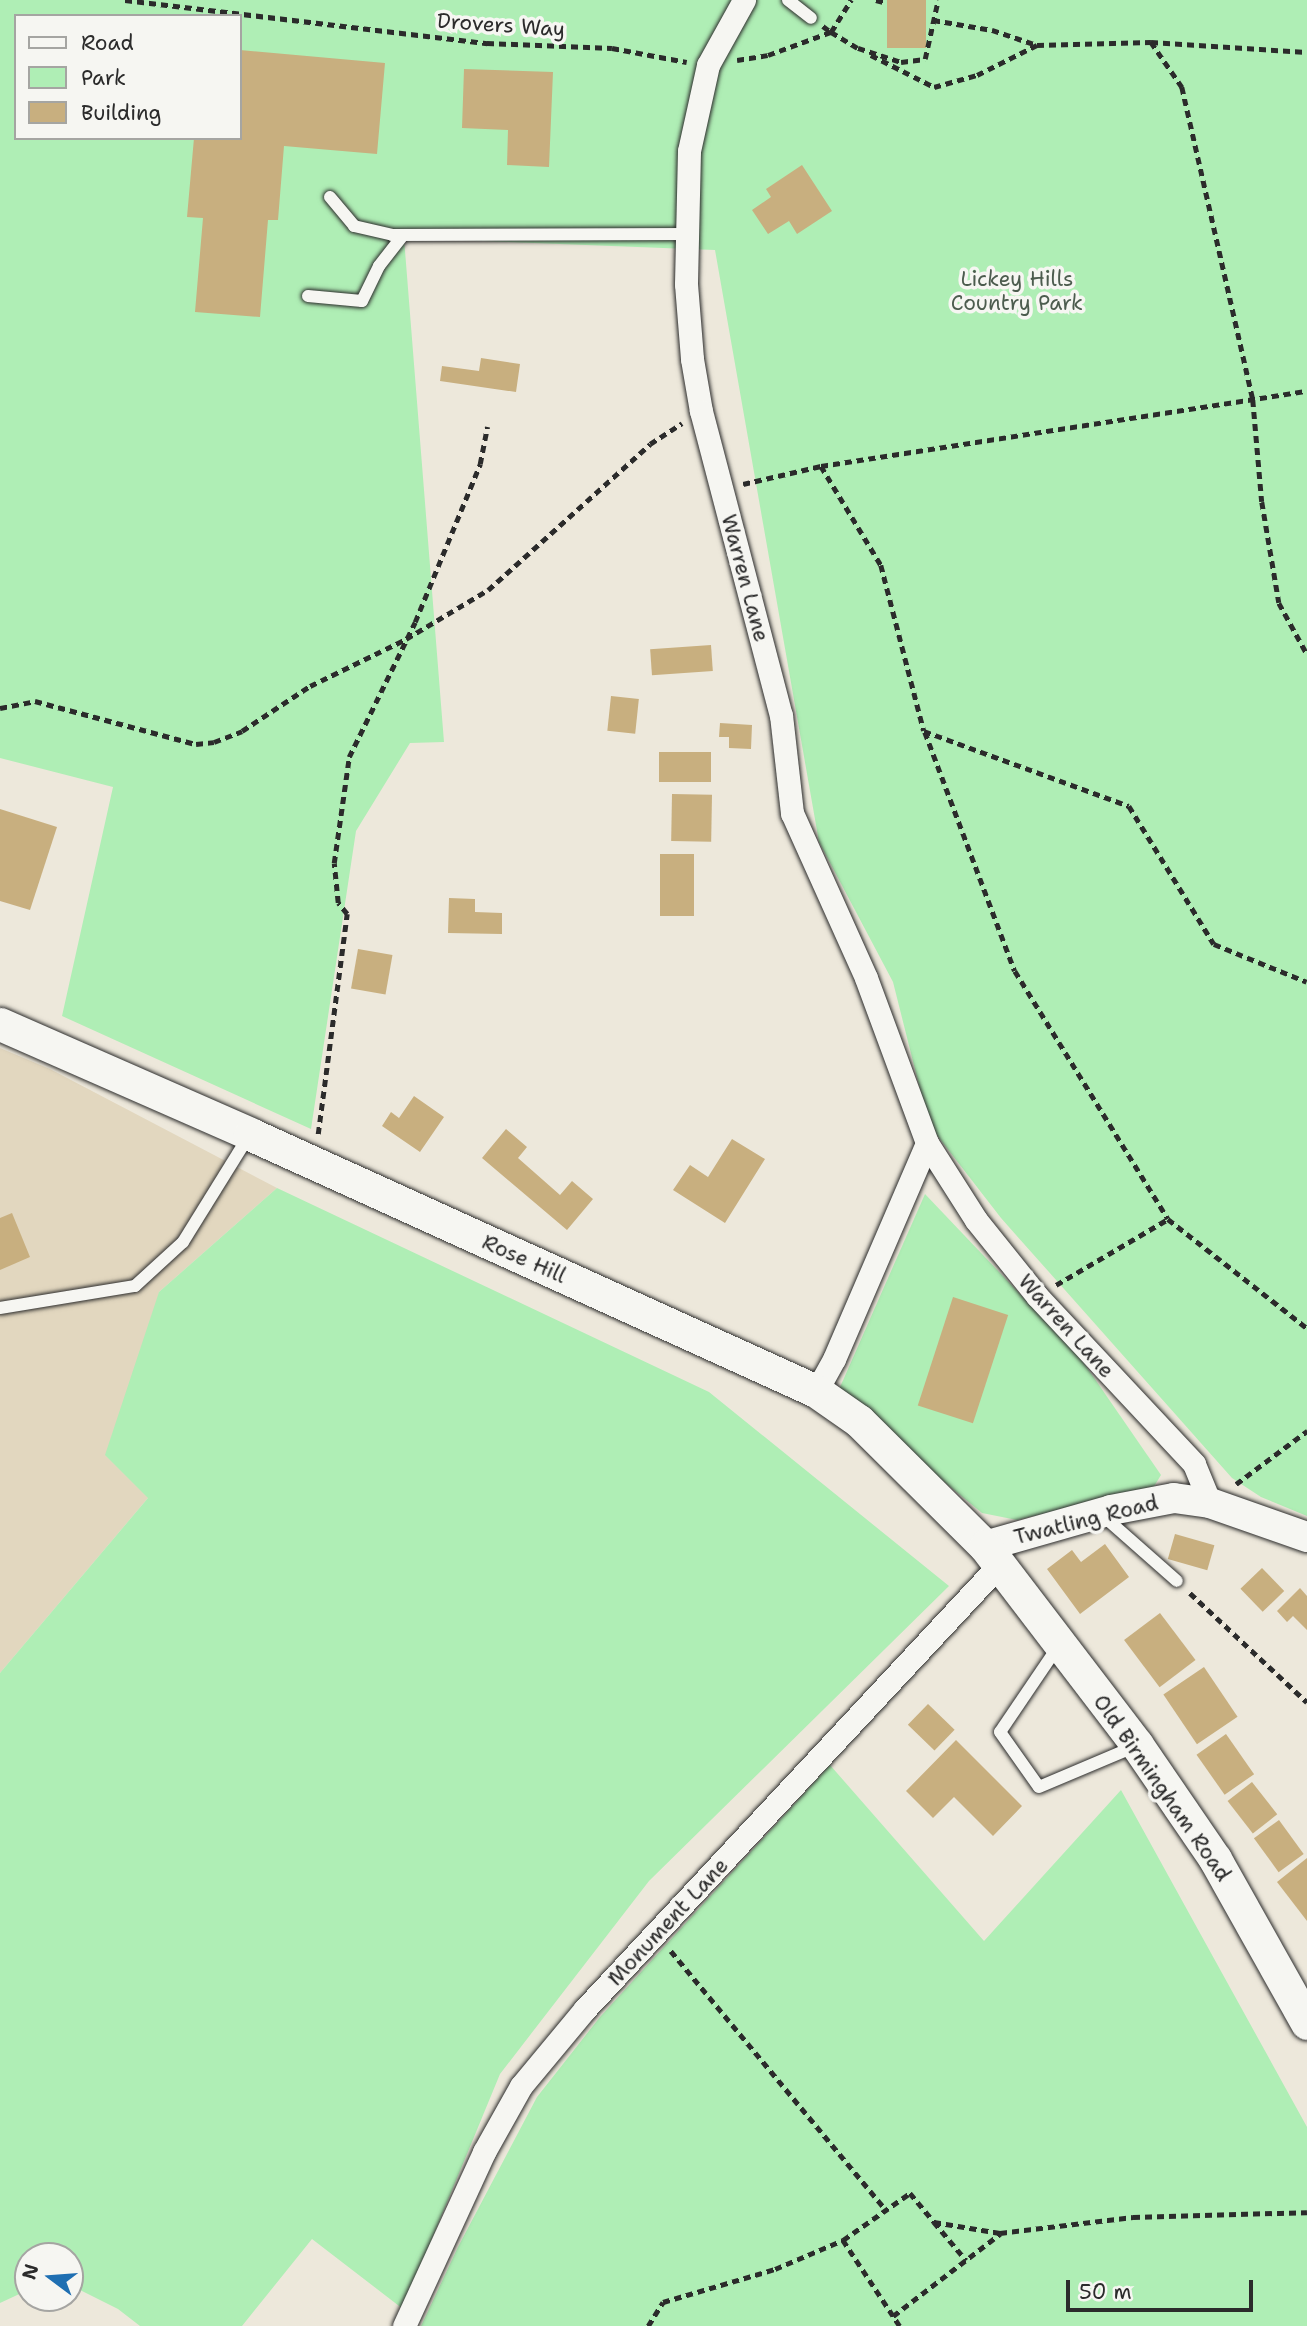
<!DOCTYPE html>
<style>
body{margin:0}
#map{position:relative;width:1307px;height:2326px;overflow:hidden;background:#ede8db;font-family:"Shantell Sans",sans-serif}
div>[style]{position:absolute}
.built>*{inset:0;background:#e2d7bf}
.green>*{inset:0;background:#afeeb5}
.building>*{inset:0;background:#c8af7f;transform-origin:0 0}
.path>*{height:4.5px;margin-top:-2.25px;transform-origin:0;background:repeating-linear-gradient(90deg,#2b2b2b 0 7px,transparent 0 12px)}
.roads{filter:drop-shadow(0 0 2px #2b2b2b) drop-shadow(0 0 2px #2b2b2b)}
.service>*{height:12px;margin:-6px;padding:0 6px;transform-origin:6px;border-radius:6px;background:#f6f6f2}
.minor>*{height:23px;margin:-11.5px;padding:0 11.5px;transform-origin:11.5px;border-radius:11.5px;background:#f6f6f2}
.tertiary>*{height:30px;margin:-15px;padding:0 15px;transform-origin:15px;border-radius:15px;background:#f6f6f2}
.secondary>*{height:33px;margin:-16.5px;padding:0 16.5px;transform-origin:16.5px;border-radius:16.5px;background:#f6f6f2}
span{translate:-50% -50%;white-space:nowrap;text-align:center;line-height:1.15;-webkit-text-stroke:7px #f6f6f2;paint-order:stroke}
.street-label{font-size:21px;color:#2b2b2b}
.park-label{font-size:21px;color:#4c5c4e}
.legend{position:absolute;left:14px;top:14px;width:228px;height:126px;box-sizing:border-box;background:#f6f6f2;border:2px solid #a5a5a2;margin:0;padding:9px 12px;list-style:none;font-size:21px;color:#2b2b2b}
.legend li{display:flex;align-items:center;gap:14px;height:35px}
.legend b{width:35px;border:2px solid #a5a5a2}
.north{position:absolute;left:14px;top:2242px;width:70px;height:70px;box-sizing:border-box;background:#f6f6f2;border:2px solid #a5a5a2;border-radius:50%;rotate:286deg;font-size:19px;font-weight:700;line-height:28px;text-align:center;color:#2b2b2b}
.north::after{content:'';display:block;margin:auto;width:24px;height:32px;background:#1f6fb2;clip-path:polygon(50% 0,100% 100%,50% 72%,0 100%)}
.scale{position:absolute;left:1066px;top:2280px;width:187px;height:32px;box-sizing:border-box;border:4px solid #2b2b2b;border-top:0;padding-left:9px;font-size:21px;line-height:24px;white-space:nowrap;color:#2b2b2b;-webkit-text-stroke:5px #f6f6f2;paint-order:stroke}
</style>
<div id="map">
<div class="built">
<div style="clip-path:polygon(0 1048px,50px 1069px,277px 1188px,159px 1292px,148px 1498px,0 1673px)"></div>
</div>
<div class="green">
<div style="clip-path:polygon(evenodd,0 0,1307px 0,1307px 1516px,1261px 1497px,1232px 1478px,1001px 1218px,929px 1125px,893px 982px,819px 842px,715px 250px,404px 238px,444px 742px,410px 743px,356px 831px,311px 1129px,62px 1016px,113px 787px,0 758px,0 0,16px 16px,240px 16px,240px 138px,16px 138px,16px 16px)"></div>
<div style="clip-path:polygon(277px 1188px,709px 1392px,949px 1586px,649px 1881px,500px 2074px,403px 2309px,312px 2239px,242px 2326px,140px 2326px,118px 2309px,70px 2285px,70px 2256px,28px 2256px,28px 2290px,0 2303px,0 1673px,148px 1498px,105px 1455px,159px 1292px)"></div>
<div style="clip-path:polygon(925px 1194px,1079px 1356px,1161px 1475px,1153px 1488px,1017px 1520px,982px 1513px,837px 1394px)"></div>
<div style="clip-path:polygon(830px 1765px,984px 1941px,1121px 1790px,1307px 2127px,1307px 2326px,421px 2326px,458px 2247px,537px 2097px,600px 2017px)"></div>
</div>
<div class="building">
<div style="left:887px;top:0;width:39px;height:48px"></div>
<div style="clip-path:polygon(240px 50px,385px 63px,377px 154px,284px 146px,278px 220px,268px 220px,260px 317px,195px 312px,203px 218px,187px 217px,194px 138px,240px 138px)"></div>
<div style="clip-path:polygon(464px 69px,553px 72px,549px 167px,507px 165px,508px 130px,462px 128px)"></div>
<div style="clip-path:polygon(802px 165px,832px 211px,797px 234px,789px 221px,768px 234px,752px 210px,771px 197px,766px 189px)"></div>
<div style="clip-path:polygon(481px 358px,520px 364px,516px 392px,440px 381px,442px 366px,479px 371px)"></div>
<div style="left:711px;top:645px;width:26px;height:61px;rotate:86deg"></div>
<div style="left:611px;top:696px;width:28px;height:35px;rotate:6deg"></div>
<div style="clip-path:polygon(720px 723px,752px 725px,751px 749px,729px 748px,729px 737px,719px 737px)"></div>
<div style="left:711px;top:752px;width:30px;height:52px;rotate:90deg"></div>
<div style="left:672px;top:794px;width:40px;height:47px;rotate:1deg"></div>
<div style="clip-path:polygon(0 809px,57px 827px,30px 910px,0 901px)"></div>
<div style="left:660px;top:854px;width:34px;height:62px"></div>
<div style="clip-path:polygon(449px 898px,475px 899px,475px 912px,502px 913px,502px 934px,448px 933px)"></div>
<div style="left:358px;top:949px;width:35px;height:40px;rotate:10deg"></div>
<div style="clip-path:polygon(414px 1096px,444px 1117px,420px 1152px,382px 1126px,391px 1112px,399px 1118px)"></div>
<div style="clip-path:polygon(506px 1129px,527px 1147px,518px 1158px,560px 1195px,572px 1181px,593px 1199px,567px 1230px,482px 1158px)"></div>
<div style="clip-path:polygon(732px 1139px,765px 1159px,725px 1223px,673px 1190px,690px 1165px,708px 1177px)"></div>
<div style="clip-path:polygon(12px 1213px,30px 1257px,0 1270px,0 1218px)"></div>
<div style="left:953px;top:1297px;width:58px;height:114px;rotate:18deg"></div>
<div style="left:1175px;top:1534px;width:41px;height:26px;rotate:16deg"></div>
<div style="clip-path:polygon(1105px 1544px,1129px 1577px,1080px 1614px,1047px 1569px,1072px 1550px,1081px 1562px)"></div>
<div style="left:1262px;top:1568px;width:32px;height:30px;rotate:46deg"></div>
<div style="clip-path:polygon(1300px 1588px,1307px 1596px,1307px 1630px,1293px 1616px,1287px 1622px,1277px 1611px)"></div>
<div style="left:1160px;top:1613px;width:59px;height:45px;rotate:53deg"></div>
<div style="left:1204px;top:1667px;width:60px;height:49px;rotate:56deg"></div>
<div style="left:928px;top:1704px;width:37px;height:29px;rotate:44deg"></div>
<div style="left:1226px;top:1734px;width:49px;height:36px;rotate:55deg"></div>
<div style="clip-path:polygon(956px 1740px,1022px 1806px,993px 1836px,954px 1797px,933px 1818px,906px 1791px)"></div>
<div style="left:1252px;top:1782px;width:41px;height:31px;rotate:52deg"></div>
<div style="left:1279px;top:1820px;width:42px;height:31px;rotate:54deg"></div>
<div style="clip-path:polygon(1307px 1858px,1307px 1921px,1277px 1882px)"></div>
</div>
<div class="path">
<div style="left:125px;top:0;width:365px;rotate:6.8deg"></div>
<div style="left:487px;top:43px;width:125px;rotate:2.3deg"></div>
<div style="left:612px;top:48px;width:76px;rotate:10.6deg"></div>
<div style="left:876px;top:0;width:11px;rotate:15deg"></div>
<div style="left:933px;top:20px;width:60px;rotate:9.6deg"></div>
<div style="left:992px;top:30px;width:47px;rotate:18.4deg"></div>
<div style="left:1037px;top:45px;width:114px;rotate:-1.5deg"></div>
<div style="left:1151px;top:42px;width:156px;rotate:3.7deg"></div>
<div style="left:823px;top:26px;width:10px;rotate:37deg"></div>
<div style="left:831px;top:32px;width:38px;rotate:-58deg"></div>
<div style="left:1151px;top:42px;width:55px;rotate:55.4deg"></div>
<div style="left:1182px;top:87px;width:321px;rotate:77.2deg"></div>
<div style="left:1253px;top:400px;width:102px;rotate:85deg"></div>
<div style="left:1262px;top:502px;width:102px;rotate:80.4deg"></div>
<div style="left:1279px;top:603px;width:58px;rotate:61.2deg"></div>
<div style="left:871px;top:55px;width:71px;rotate:26.9deg"></div>
<div style="left:934px;top:87px;width:45px;rotate:-15.6deg"></div>
<div style="left:977px;top:75px;width:67px;rotate:-26.6deg"></div>
<div style="left:737px;top:60px;width:31px;rotate:-9deg"></div>
<div style="left:768px;top:55px;width:67px;rotate:-20.1deg"></div>
<div style="left:831px;top:32px;width:31px;rotate:31deg"></div>
<div style="left:858px;top:48px;width:45px;rotate:18deg"></div>
<div style="left:901px;top:62px;width:24px;rotate:-7deg"></div>
<div style="left:925px;top:59px;width:60px;rotate:-77.6deg"></div>
<div style="left:821px;top:466px;width:116px;rotate:58.8deg"></div>
<div style="left:881px;top:565px;width:171px;rotate:75.5deg"></div>
<div style="left:924px;top:731px;width:218px;rotate:20.1deg"></div>
<div style="left:1129px;top:806px;width:162px;rotate:58.4deg"></div>
<div style="left:1214px;top:944px;width:100px;rotate:22.2deg"></div>
<div style="left:743px;top:484px;width:80px;rotate:-13deg"></div>
<div style="left:821px;top:466px;width:492px;rotate:-8.8deg"></div>
<div style="left:0;top:708px;width:36px;rotate:-11deg"></div>
<div style="left:35px;top:701px;width:167px;rotate:15deg"></div>
<div style="left:196px;top:744px;width:18px;rotate:-6deg"></div>
<div style="left:214px;top:742px;width:30px;rotate:-21deg"></div>
<div style="left:242px;top:731px;width:82px;rotate:-33.5deg"></div>
<div style="left:310px;top:686px;width:107px;rotate:-26.1deg"></div>
<div style="left:406px;top:639px;width:96px;rotate:-30.9deg"></div>
<div style="left:488px;top:590px;width:218px;rotate:-42deg"></div>
<div style="left:650px;top:444px;width:38px;rotate:-33deg"></div>
<div style="left:925px;top:732px;width:255px;rotate:69.4deg"></div>
<div style="left:1015px;top:971px;width:291px;rotate:58.3deg"></div>
<div style="left:318px;top:1134px;width:222px;rotate:-82.5deg"></div>
<div style="left:347px;top:914px;width:14px;rotate:-129deg"></div>
<div style="left:338px;top:903px;width:40px;rotate:-95.7deg"></div>
<div style="left:334px;top:863px;width:107px;rotate:-81.9deg"></div>
<div style="left:349px;top:757px;width:150px;rotate:-63.9deg"></div>
<div style="left:415px;top:622px;width:171px;rotate:-67.6deg"></div>
<div style="left:480px;top:464px;width:38px;rotate:-79deg"></div>
<div style="left:1056px;top:1285px;width:130px;rotate:-30.5deg"></div>
<div style="left:1168px;top:1219px;width:177px;rotate:38.1deg"></div>
<div style="left:1236px;top:1484px;width:89px;rotate:-36.7deg"></div>
<div style="left:1190px;top:1593px;width:160px;rotate:43deg"></div>
<div style="left:671px;top:1951px;width:337px;rotate:50.3deg"></div>
<div style="left:934px;top:2222px;width:50px;rotate:49.9deg"></div>
<div style="left:843px;top:2240px;width:103px;rotate:56.5deg"></div>
<div style="left:893px;top:2316px;width:135px;rotate:-37.5deg"></div>
<div style="left:648px;top:2326px;width:28px;rotate:-58deg"></div>
<div style="left:663px;top:2302px;width:117px;rotate:-16.4deg"></div>
<div style="left:775px;top:2269px;width:74px;rotate:-23.1deg"></div>
<div style="left:843px;top:2240px;width:82px;rotate:-35deg"></div>
<div style="left:910px;top:2193px;width:38px;rotate:50deg"></div>
<div style="left:934px;top:2222px;width:67px;rotate:9.5deg"></div>
<div style="left:1000px;top:2233px;width:134px;rotate:-6.9deg"></div>
<div style="left:1133px;top:2217px;width:174px;rotate:-1.6deg"></div>
</div>
<div class="roads">
<div class="service">
<div style="left:788px;top:0;width:29px;rotate:38deg"></div>
<div style="left:330px;top:197px;width:38px;rotate:50deg"></div>
<div style="left:354px;top:226px;width:39px;rotate:13deg"></div>
<div style="left:392px;top:235px;width:296px;rotate:-0.2deg"></div>
<div style="left:308px;top:296px;width:54px;rotate:5.3deg"></div>
<div style="left:362px;top:301px;width:39px;rotate:-64deg"></div>
<div style="left:379px;top:266px;width:39px;rotate:-52deg"></div>
<div style="left:0;top:1308px;width:137px;rotate:-9.3deg"></div>
<div style="left:135px;top:1286px;width:65px;rotate:-42.5deg"></div>
<div style="left:183px;top:1242px;width:127px;rotate:-58.2deg"></div>
<div style="left:1101px;top:1514px;width:101px;rotate:41.4deg"></div>
<div style="left:1059px;top:1645px;width:105px;rotate:124.1deg"></div>
<div style="left:1000px;top:1732px;width:67px;rotate:54.7deg"></div>
<div style="left:1039px;top:1787px;width:105px;rotate:-22.9deg"></div>
</div>
<div class="minor">
<div style="left:744px;top:0;width:74px;rotate:119deg"></div>
<div style="left:708px;top:65px;width:88px;rotate:102.5deg"></div>
<div style="left:689px;top:151px;width:133px;rotate:91.3deg"></div>
<div style="left:686px;top:284px;width:75px;rotate:85.4deg"></div>
<div style="left:692px;top:359px;width:53px;rotate:80.2deg"></div>
<div style="left:701px;top:411px;width:314px;rotate:75.3deg"></div>
<div style="left:781px;top:715px;width:99px;rotate:83.6deg"></div>
<div style="left:792px;top:813px;width:181px;rotate:65.8deg"></div>
<div style="left:866px;top:978px;width:176px;rotate:69.7deg"></div>
<div style="left:927px;top:1143px;width:235px;rotate:113.3deg"></div>
<div style="left:834px;top:1359px;width:37px;rotate:119deg"></div>
<div style="left:927px;top:1143px;width:91px;rotate:57.5deg"></div>
<div style="left:976px;top:1220px;width:97px;rotate:51.2deg"></div>
<div style="left:1037px;top:1296px;width:230px;rotate:46.9deg"></div>
<div style="left:1194px;top:1464px;width:42px;rotate:67.7deg"></div>
<div style="left:404px;top:2326px;width:192px;rotate:-65.3deg"></div>
<div style="left:484px;top:2152px;width:76px;rotate:-60.7deg"></div>
<div style="left:521px;top:2086px;width:100px;rotate:-50.3deg"></div>
<div style="left:585px;top:2009px;width:607px;rotate:-47deg"></div>
</div>
<div class="tertiary">
<div style="left:985px;top:1546px;width:131px;rotate:-15.9deg"></div>
<div style="left:1111px;top:1510px;width:64px;rotate:-10.8deg"></div>
<div style="left:1174px;top:1498px;width:36px;rotate:8deg"></div>
<div style="left:1210px;top:1503px;width:103px;rotate:19.3deg"></div>
</div>
<div class="secondary">
<div style="left:0;top:1024px;width:273px;rotate:23.7deg"></div>
<div style="left:250px;top:1134px;width:622px;rotate:24.42deg"></div>
<div style="left:816px;top:1391px;width:52px;rotate:34.9deg"></div>
<div style="left:859px;top:1421px;width:177px;rotate:44.8deg"></div>
<div style="left:985px;top:1546px;width:250px;rotate:52.6deg"></div>
<div style="left:1137px;top:1745px;width:138px;rotate:55.6deg"></div>
<div style="left:1215px;top:1859px;width:188px;rotate:60.7deg"></div>
</div>
</div>
<div class="street-label">
<span style="left:501px;top:25px;rotate:4deg">Drovers Way</span>
<span style="left:745px;top:578px;rotate:75deg">Warren Lane</span>
<span style="left:524px;top:1259px;rotate:24deg">Rose Hill</span>
<span style="left:1066px;top:1326px;rotate:48deg">Warren Lane</span>
<span style="left:1086px;top:1520px;rotate:-14deg">Twatling Road</span>
<span style="left:1162px;top:1788px;rotate:55deg">Old Birmingham Road</span>
<span style="left:668px;top:1922px;rotate:-47deg">Monument Lane</span>
</div>
<div class="park-label">
<span style="left:1017px;top:291px">Lickey Hills<br>Country Park</span>
</div>
<ul class="legend">
<li><b style="height:9px;background:#f6f6f2"></b>Road</li>
<li><b style="height:19px;background:#afeeb5"></b>Park</li>
<li><b style="height:19px;background:#c8af7f"></b>Building</li>
</ul>
<div class="north">N</div>
<div class="scale">50 m</div>
</div>
